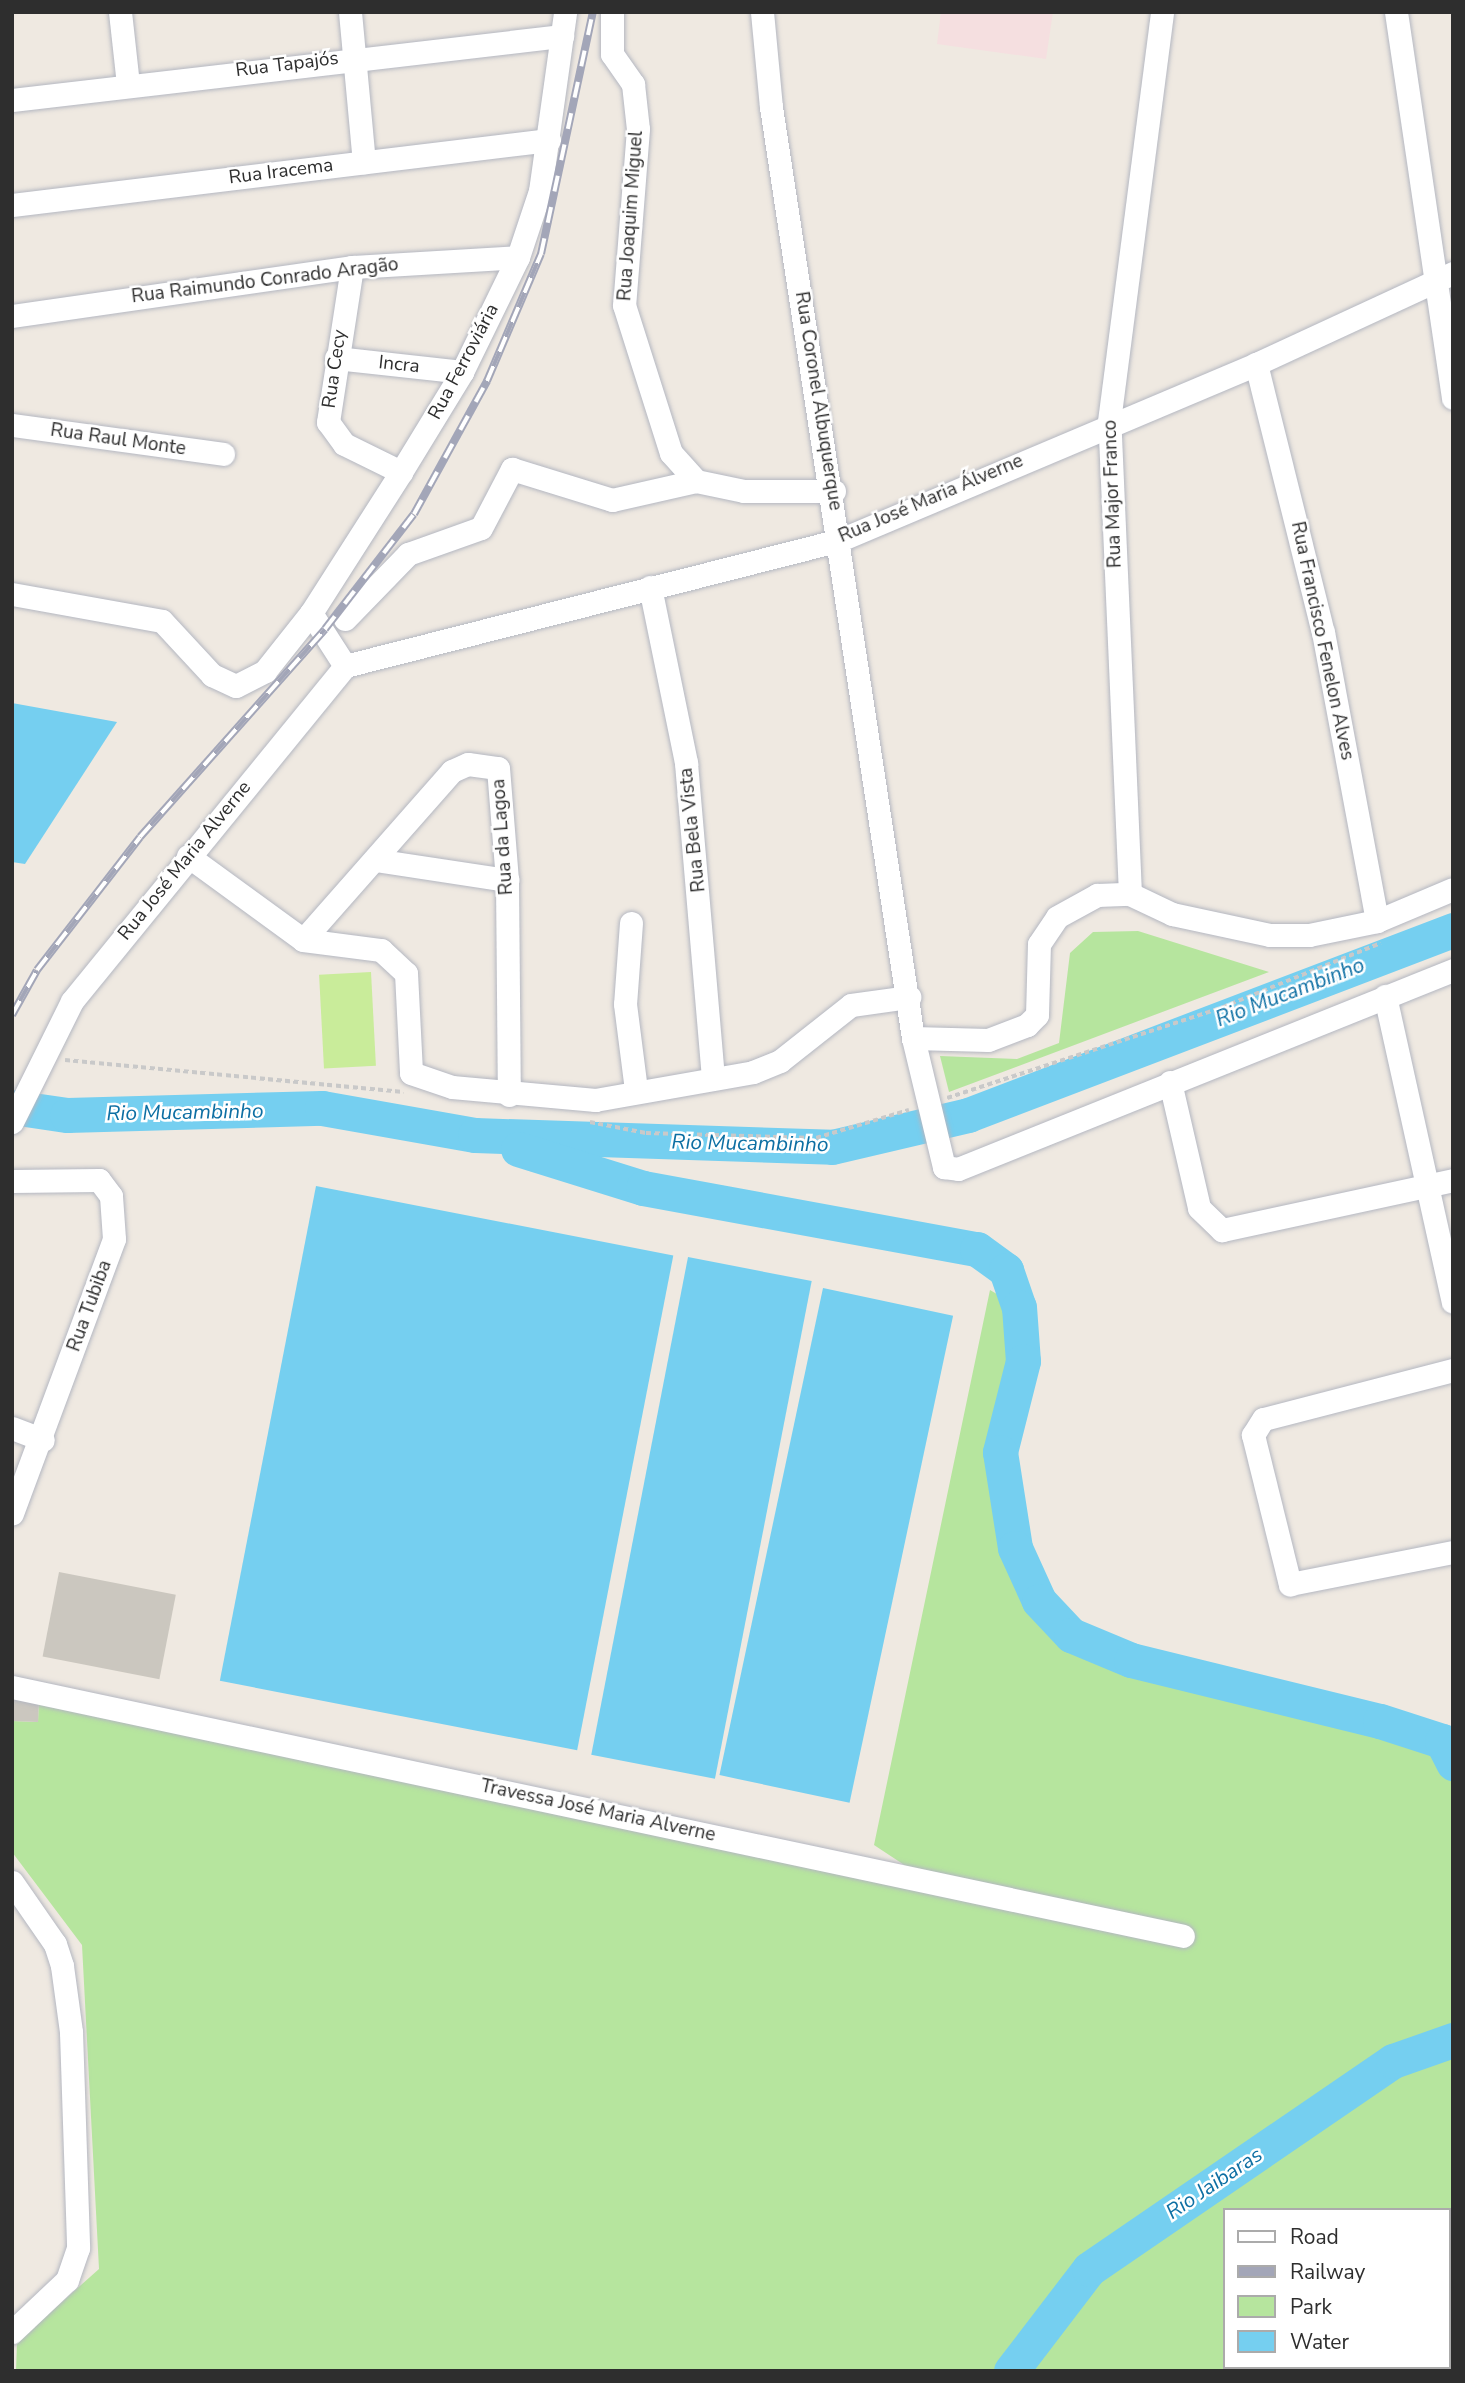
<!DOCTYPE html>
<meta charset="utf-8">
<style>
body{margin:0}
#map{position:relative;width:1465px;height:2383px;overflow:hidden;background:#efe9e1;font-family:"Nunito Sans",sans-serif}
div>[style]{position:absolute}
.medical>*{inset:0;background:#f5dfe0}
.green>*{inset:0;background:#b6e59e}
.pitch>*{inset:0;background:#c9ec9a;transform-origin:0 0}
.water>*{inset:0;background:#75cff0;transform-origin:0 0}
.river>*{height:35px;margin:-17.5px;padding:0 17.5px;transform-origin:17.5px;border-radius:17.5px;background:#75cff0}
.building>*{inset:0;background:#cbc7bf;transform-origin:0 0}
.path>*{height:3.5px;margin-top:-1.75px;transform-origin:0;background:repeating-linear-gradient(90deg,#c9c9c9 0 5px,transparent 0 8.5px)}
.roads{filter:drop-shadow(0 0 2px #b4b7c1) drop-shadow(0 0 2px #b4b7c1)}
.minor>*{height:23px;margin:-11.5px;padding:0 11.5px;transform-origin:11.5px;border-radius:11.5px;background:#fff}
.rail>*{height:8px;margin-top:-4px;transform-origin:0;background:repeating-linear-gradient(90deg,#fff 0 16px,#a3a6b8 0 32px);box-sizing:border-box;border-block:2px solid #a3a6b8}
span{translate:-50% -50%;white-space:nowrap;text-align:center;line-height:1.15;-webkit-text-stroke:5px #fff;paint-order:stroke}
.street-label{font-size:19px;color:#2e2e2e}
.water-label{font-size:21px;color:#0d6fa3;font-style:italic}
.frame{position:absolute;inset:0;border:14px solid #2e2e2e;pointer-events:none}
.legend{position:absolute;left:1223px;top:2208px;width:228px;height:161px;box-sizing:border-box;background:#fff;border:2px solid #ababab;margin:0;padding:9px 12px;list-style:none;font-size:21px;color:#2e2e2e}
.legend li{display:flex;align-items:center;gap:14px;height:35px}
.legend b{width:35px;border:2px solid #ababab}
</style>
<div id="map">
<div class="medical">
<div style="clip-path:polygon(941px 12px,1053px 12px,1046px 59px,937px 44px)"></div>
</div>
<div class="green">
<div style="clip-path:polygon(1138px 931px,1269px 972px,949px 1092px,940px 1056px,1017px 1059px,1059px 1043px,1070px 953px,1093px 932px)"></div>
<div style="clip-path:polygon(evenodd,990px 1290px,1019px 1307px,1023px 1361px,1000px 1452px,1015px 1548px,1039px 1601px,1071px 1635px,1131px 1660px,1442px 1741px,1453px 1763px,1453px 2371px,16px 2371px,17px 2342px,99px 2269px,82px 1945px,12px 1852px,12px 1721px,38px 1722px,39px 1696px,927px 1880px,874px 1845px,990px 1290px,1225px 2210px,1449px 2210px,1449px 2367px,1225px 2367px,1225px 2210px)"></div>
</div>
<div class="pitch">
<div style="left:371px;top:972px;width:94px;height:52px;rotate:87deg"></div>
</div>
<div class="water">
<div style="clip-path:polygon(12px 703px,117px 722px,25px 864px,12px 862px)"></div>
<div style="left:316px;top:1186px;width:364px;height:504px;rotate:11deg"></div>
<div style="left:688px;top:1257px;width:126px;height:507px;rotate:11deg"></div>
<div style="left:823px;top:1288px;width:133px;height:498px;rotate:12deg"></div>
</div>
<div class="river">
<div style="left:12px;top:1107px;width:56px;rotate:8.3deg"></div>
<div style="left:67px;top:1115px;width:255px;rotate:-1.6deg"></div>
<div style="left:322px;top:1108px;width:155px;rotate:10deg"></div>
<div style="left:475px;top:1135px;width:357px;rotate:1.9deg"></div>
<div style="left:832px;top:1147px;width:140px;rotate:-13.2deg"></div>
<div style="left:968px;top:1115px;width:519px;rotate:-20.88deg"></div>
<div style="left:518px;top:1149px;width:131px;rotate:17.3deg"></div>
<div style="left:643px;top:1188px;width:340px;rotate:10.4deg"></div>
<div style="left:977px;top:1249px;width:36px;rotate:36deg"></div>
<div style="left:1006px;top:1270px;width:39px;rotate:71deg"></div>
<div style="left:1019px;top:1307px;width:54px;rotate:85.8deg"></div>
<div style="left:1023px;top:1361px;width:94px;rotate:104.2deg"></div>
<div style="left:1000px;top:1452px;width:97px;rotate:81.1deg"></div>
<div style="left:1015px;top:1548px;width:58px;rotate:65.6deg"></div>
<div style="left:1039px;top:1601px;width:47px;rotate:46.7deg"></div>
<div style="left:1071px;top:1635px;width:65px;rotate:22.6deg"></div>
<div style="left:1131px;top:1660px;width:256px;rotate:13.8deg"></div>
<div style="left:1380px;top:1721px;width:65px;rotate:17.9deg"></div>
<div style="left:1442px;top:1741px;width:25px;rotate:63deg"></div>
<div style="left:1011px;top:2371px;width:128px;rotate:-52.6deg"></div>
<div style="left:1089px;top:2269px;width:368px;rotate:-34.4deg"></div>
<div style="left:1393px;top:2061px;width:64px;rotate:-19.3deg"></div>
</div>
<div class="building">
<div style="left:59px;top:1572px;width:119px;height:86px;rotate:11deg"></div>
<div style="left:12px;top:1695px;width:27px;height:26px;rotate:2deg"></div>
</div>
<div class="path">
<div style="left:65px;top:1060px;width:340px;rotate:5.4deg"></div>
<div style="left:947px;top:1098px;width:291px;rotate:-18.2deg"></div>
<div style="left:1223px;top:1007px;width:170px;rotate:-22.1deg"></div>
<div style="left:590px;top:1122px;width:57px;rotate:11.1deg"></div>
<div style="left:646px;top:1133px;width:170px;rotate:1.7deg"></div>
<div style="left:816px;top:1138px;width:97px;rotate:-16.8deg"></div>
</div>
<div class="roads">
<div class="minor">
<div style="left:120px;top:12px;width:72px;rotate:83.7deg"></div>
<div style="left:350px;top:12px;width:151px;rotate:84.7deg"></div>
<div style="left:612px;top:12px;width:42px;rotate:90deg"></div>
<div style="left:612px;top:54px;width:37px;rotate:55deg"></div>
<div style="left:633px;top:84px;width:45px;rotate:83.7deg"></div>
<div style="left:638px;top:129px;width:177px;rotate:94.5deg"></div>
<div style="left:624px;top:305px;width:155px;rotate:72.4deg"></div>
<div style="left:671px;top:453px;width:38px;rotate:48deg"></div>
<div style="left:696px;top:481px;width:49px;rotate:11.8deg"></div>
<div style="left:744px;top:491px;width:90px"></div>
<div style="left:762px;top:12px;width:95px;rotate:84.6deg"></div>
<div style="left:771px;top:107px;width:942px;rotate:81.33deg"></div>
<div style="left:913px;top:1038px;width:133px;rotate:76.5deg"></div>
<div style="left:944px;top:1167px;width:14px;rotate:8deg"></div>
<div style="left:958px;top:1169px;width:534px;rotate:-21.9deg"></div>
<div style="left:1396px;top:12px;width:390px;rotate:81.6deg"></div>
<div style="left:12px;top:100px;width:554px;rotate:-6.64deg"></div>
<div style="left:12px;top:205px;width:541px;rotate:-6.9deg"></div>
<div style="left:352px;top:267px;width:157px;rotate:98.8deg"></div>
<div style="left:328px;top:422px;width:27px;rotate:54deg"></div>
<div style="left:344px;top:444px;width:64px;rotate:26.2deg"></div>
<div style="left:12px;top:316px;width:344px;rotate:-8.2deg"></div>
<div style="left:352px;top:267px;width:166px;rotate:-3.4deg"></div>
<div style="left:336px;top:358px;width:127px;rotate:6.3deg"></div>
<div style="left:1256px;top:364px;width:276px;rotate:76deg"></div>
<div style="left:1323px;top:632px;width:294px;rotate:79.4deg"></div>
<div style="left:12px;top:425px;width:213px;rotate:7.8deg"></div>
<div style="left:650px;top:587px;width:180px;rotate:78.4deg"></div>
<div style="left:686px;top:763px;width:315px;rotate:85.1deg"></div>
<div style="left:12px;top:594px;width:152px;rotate:10.2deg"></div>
<div style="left:162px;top:621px;width:74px;rotate:47.2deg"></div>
<div style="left:212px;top:675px;width:26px;rotate:25deg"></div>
<div style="left:236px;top:686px;width:33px;rotate:-27deg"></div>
<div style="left:265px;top:671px;width:74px;rotate:-51.6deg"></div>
<div style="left:311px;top:613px;width:167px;rotate:-57.4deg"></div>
<div style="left:401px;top:472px;width:117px;rotate:-58.6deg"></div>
<div style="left:462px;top:372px;width:128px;rotate:-64deg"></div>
<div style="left:518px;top:257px;width:70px;rotate:-71.6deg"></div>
<div style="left:540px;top:191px;width:181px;rotate:-82deg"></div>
<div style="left:311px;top:613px;width:63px;rotate:57.3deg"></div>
<div style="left:345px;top:619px;width:91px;rotate:-45.9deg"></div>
<div style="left:408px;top:554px;width:77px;rotate:-19.6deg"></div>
<div style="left:481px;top:528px;width:67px;rotate:-62.3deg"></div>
<div style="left:512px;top:469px;width:105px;rotate:17.2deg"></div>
<div style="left:612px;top:500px;width:86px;rotate:-12.7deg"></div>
<div style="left:345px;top:666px;width:511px;rotate:-14.28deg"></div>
<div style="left:840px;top:540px;width:452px;rotate:-22.9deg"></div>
<div style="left:1256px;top:364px;width:217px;rotate:-24.8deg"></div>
<div style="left:188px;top:856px;width:142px;rotate:36.1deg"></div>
<div style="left:303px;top:940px;width:79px;rotate:7.3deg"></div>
<div style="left:381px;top:950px;width:34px;rotate:43deg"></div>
<div style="left:406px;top:973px;width:100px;rotate:87.1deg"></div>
<div style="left:411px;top:1073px;width:43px;rotate:18.9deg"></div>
<div style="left:452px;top:1087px;width:144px;rotate:5.2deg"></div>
<div style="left:595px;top:1100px;width:160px;rotate:-10deg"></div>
<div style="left:753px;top:1072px;width:29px;rotate:-22deg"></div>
<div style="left:780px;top:1061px;width:90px;rotate:-38.3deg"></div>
<div style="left:851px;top:1005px;width:59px;rotate:-7.9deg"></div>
<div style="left:375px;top:860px;width:134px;rotate:8.6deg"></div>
<div style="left:1130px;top:894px;width:473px;rotate:-92.5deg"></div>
<div style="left:1109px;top:421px;width:412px;rotate:-82.6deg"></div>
<div style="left:631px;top:923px;width:81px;rotate:94.2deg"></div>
<div style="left:625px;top:1004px;width:87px;rotate:82.7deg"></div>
<div style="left:303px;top:940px;width:225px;rotate:-48.6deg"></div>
<div style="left:452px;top:771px;width:17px;rotate:-24deg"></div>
<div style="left:468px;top:764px;width:30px;rotate:8deg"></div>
<div style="left:498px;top:768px;width:112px;rotate:85.4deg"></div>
<div style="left:507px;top:880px;width:215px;rotate:89.5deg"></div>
<div style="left:1385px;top:996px;width:313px;rotate:77.5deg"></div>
<div style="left:913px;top:1038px;width:75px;rotate:1.5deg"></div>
<div style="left:988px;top:1040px;width:42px;rotate:-21deg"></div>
<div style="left:1027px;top:1025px;width:14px;rotate:-45deg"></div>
<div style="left:1037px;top:1015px;width:71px;rotate:-88.4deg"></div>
<div style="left:1039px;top:944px;width:32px;rotate:-56deg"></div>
<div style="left:1057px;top:917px;width:46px;rotate:-28.8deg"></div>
<div style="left:1097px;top:895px;width:33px;rotate:-2deg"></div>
<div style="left:1130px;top:894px;width:47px;rotate:25.5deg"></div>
<div style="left:1172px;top:914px;width:100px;rotate:12.1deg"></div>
<div style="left:1270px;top:935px;width:39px"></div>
<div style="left:1309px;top:935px;width:69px;rotate:-11.6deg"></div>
<div style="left:1377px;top:921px;width:82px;rotate:-22.8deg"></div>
<div style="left:1170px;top:1082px;width:129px;rotate:77deg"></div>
<div style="left:1199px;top:1208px;width:32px;rotate:44deg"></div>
<div style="left:1222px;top:1230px;width:236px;rotate:-12.2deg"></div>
<div style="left:12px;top:1122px;width:135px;rotate:-63.6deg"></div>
<div style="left:72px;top:1001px;width:432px;rotate:-50.8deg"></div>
<div style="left:12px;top:1181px;width:87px;rotate:-0.7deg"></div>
<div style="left:99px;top:1180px;width:20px;rotate:53deg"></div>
<div style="left:111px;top:1196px;width:43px;rotate:86deg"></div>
<div style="left:114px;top:1239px;width:293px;rotate:110.4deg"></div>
<div style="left:1453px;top:1370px;width:196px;rotate:165.5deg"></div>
<div style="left:1263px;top:1419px;width:19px;rotate:122deg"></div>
<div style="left:1253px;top:1435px;width:154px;rotate:76.1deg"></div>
<div style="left:1290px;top:1584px;width:166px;rotate:-11.1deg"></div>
<div style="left:12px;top:1428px;width:33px;rotate:21deg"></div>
<div style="left:12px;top:1687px;width:1197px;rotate:12deg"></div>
<div style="left:12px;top:1882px;width:75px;rotate:55.3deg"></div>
<div style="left:55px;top:1944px;width:23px;rotate:72deg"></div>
<div style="left:62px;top:1966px;width:67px;rotate:82.2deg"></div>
<div style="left:71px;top:2032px;width:216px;rotate:88.1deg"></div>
<div style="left:78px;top:2248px;width:34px;rotate:109deg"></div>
<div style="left:67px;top:2280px;width:76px;rotate:136.6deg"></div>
</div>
</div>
<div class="rail">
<div style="left:12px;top:1015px;width:51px;rotate:-60.9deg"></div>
<div style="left:37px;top:970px;width:168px;rotate:-52.2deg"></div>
<div style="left:140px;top:837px;width:278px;rotate:-48.3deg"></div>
<div style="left:325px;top:629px;width:145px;rotate:-52.3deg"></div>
<div style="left:414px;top:514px;width:152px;rotate:-61.2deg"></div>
<div style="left:487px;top:381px;width:138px;rotate:-67deg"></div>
<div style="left:541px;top:254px;width:248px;rotate:-77.9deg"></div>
</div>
<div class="street-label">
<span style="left:287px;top:65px;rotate:-7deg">Rua Tapajós</span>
<span style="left:281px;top:172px;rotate:-7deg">Rua Iracema</span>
<span style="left:631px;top:216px;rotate:-86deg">Rua Joaquim Miguel</span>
<span style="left:265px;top:281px;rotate:-7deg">Rua Raimundo Conrado Aragão</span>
<span style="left:464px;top:362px;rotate:-62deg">Rua Ferroviária</span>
<span style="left:399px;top:365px;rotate:6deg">Incra</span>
<span style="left:335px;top:369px;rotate:-82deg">Rua Cecy</span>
<span style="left:818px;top:401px;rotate:81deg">Rua Coronel Albuquerque</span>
<span style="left:118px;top:440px;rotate:8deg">Rua Raul Monte</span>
<span style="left:1113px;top:494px;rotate:-92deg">Rua Major Franco</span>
<span style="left:931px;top:499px;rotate:-23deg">Rua José Maria Álverne</span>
<span style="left:1322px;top:641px;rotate:78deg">Rua Francisco Fenelon Alves</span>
<span style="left:693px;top:830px;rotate:-96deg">Rua Bela Vista</span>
<span style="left:503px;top:837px;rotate:-94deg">Rua da Lagoa</span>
<span style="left:185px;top:861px;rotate:-51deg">Rua José Maria Alverne</span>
<span style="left:90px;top:1306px;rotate:-70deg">Rua Tubiba</span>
<span style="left:598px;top:1811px;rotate:12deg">Travessa José Maria Alverne</span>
</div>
<div class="water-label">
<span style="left:1290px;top:992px;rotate:-21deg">Rio Mucambinho</span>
<span style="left:185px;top:1112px;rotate:-1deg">Rio Mucambinho</span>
<span style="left:750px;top:1143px;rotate:1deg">Rio Mucambinho</span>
<span style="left:1214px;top:2183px;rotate:-34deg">Rio Jaibaras</span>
</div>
<div class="frame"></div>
<ul class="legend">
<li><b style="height:9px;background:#fff"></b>Road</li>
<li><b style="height:9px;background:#a3a6b8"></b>Railway</li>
<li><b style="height:19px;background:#b6e59e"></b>Park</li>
<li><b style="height:19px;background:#75cff0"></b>Water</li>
</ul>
</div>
